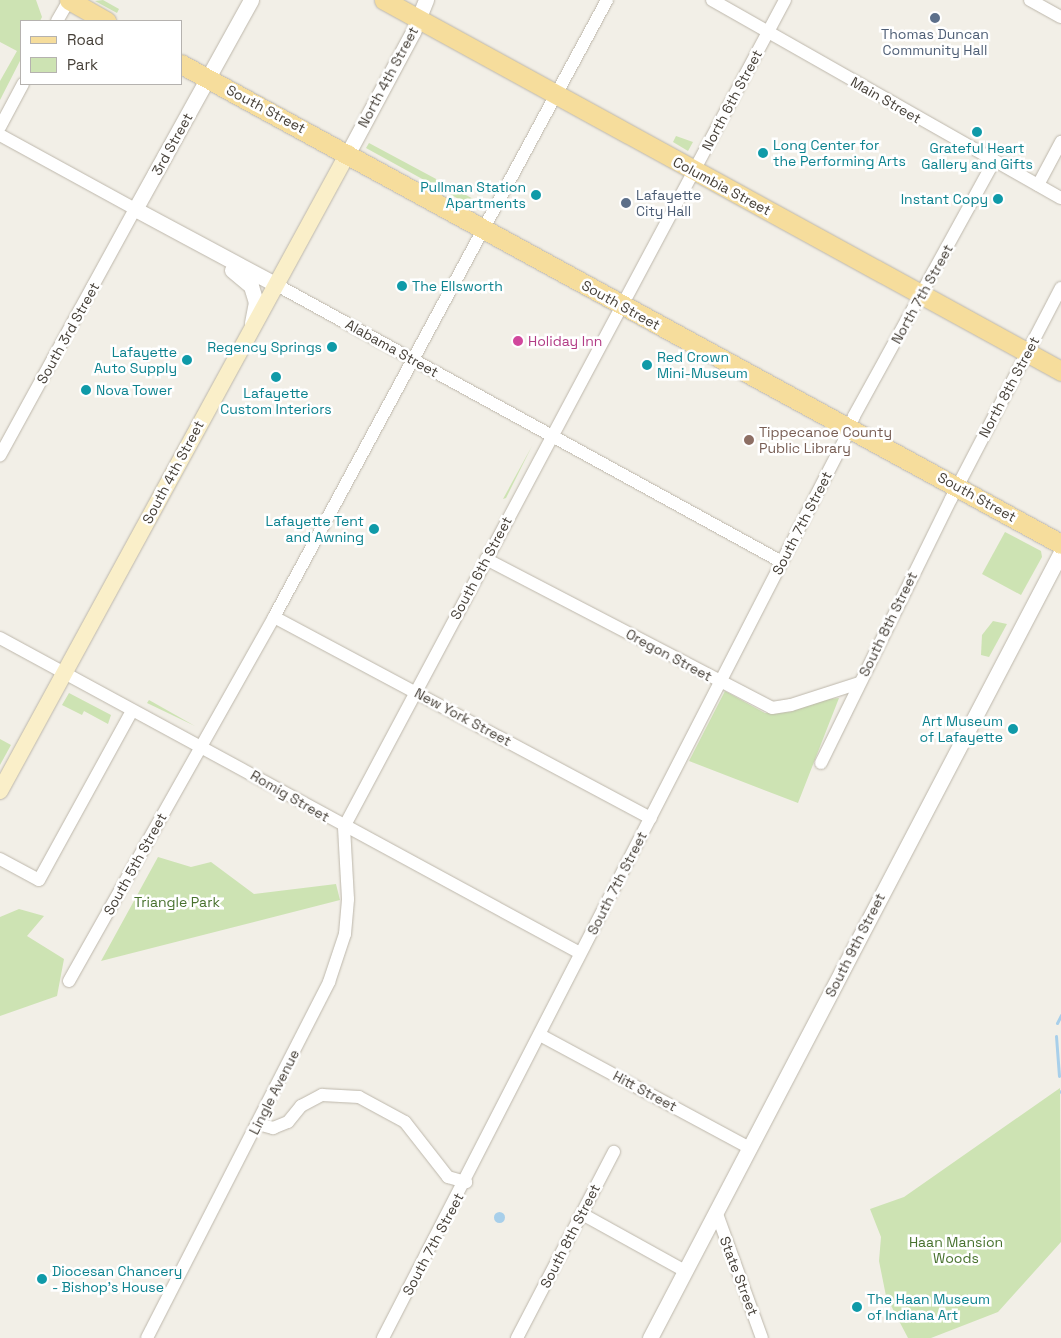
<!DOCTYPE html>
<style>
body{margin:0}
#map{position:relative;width:1061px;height:1338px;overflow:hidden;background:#f2efe7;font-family:"Space Grotesk",sans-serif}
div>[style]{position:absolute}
.green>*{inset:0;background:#cde3b3}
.water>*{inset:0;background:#a8cfea}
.round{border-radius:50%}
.stream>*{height:3px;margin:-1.5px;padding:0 1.5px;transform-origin:1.5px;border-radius:1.5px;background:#a8cfea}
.roads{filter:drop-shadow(0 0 1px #bdb7ab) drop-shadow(0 0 1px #bdb7ab)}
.minor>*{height:12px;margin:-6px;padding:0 6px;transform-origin:6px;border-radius:6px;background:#fff}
.tertiary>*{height:15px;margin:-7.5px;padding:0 7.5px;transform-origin:7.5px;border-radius:7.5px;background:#fff}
.secondary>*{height:16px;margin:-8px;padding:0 8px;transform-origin:8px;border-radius:8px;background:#faefc9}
.primary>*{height:19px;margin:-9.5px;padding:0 9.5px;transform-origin:9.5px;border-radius:9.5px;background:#f6dd9c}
.dots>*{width:14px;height:14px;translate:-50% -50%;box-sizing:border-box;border:2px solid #fff;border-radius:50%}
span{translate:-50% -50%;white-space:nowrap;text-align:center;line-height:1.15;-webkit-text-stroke:5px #fff;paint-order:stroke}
.service-label{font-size:14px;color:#4e5e75}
.left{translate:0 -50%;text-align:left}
.street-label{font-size:14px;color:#453f37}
.culture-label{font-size:14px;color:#0d838f}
.right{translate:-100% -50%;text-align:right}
.hotel-label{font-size:14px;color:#b23c85}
.education-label{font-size:14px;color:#785e54}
.park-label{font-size:14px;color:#48722e}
.legend{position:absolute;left:20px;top:20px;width:162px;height:65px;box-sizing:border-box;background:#fff;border:1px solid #b5b2af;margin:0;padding:6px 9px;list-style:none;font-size:15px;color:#453f37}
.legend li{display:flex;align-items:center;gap:10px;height:25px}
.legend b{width:25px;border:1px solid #b5b2af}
</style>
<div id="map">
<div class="green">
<div style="clip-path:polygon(0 0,36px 0,42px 17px,40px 21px,21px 21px,21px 59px,0 100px,0 81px,17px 51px,0 42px)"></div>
<div style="clip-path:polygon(103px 0,119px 9px,117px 13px,95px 1px)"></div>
<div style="clip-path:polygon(676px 136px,693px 142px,688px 151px,673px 142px)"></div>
<div style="clip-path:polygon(369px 143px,479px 202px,475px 208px,366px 148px)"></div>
<div style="clip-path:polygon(532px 446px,506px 498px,503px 499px)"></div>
<div style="clip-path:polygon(1005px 532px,1041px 551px,1042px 557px,1021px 595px,982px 574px)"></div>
<div style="clip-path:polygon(993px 621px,1007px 624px,989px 657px,981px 655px,982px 635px)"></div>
<div style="clip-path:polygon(725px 691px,765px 713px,790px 712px,821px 700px,839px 698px,798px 803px,689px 761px)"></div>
<div style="clip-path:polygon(69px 693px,111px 715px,108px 724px,84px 711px,82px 715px,62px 705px)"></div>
<div style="clip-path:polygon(149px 700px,195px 726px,147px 703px)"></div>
<div style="clip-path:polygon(0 739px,11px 745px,0 765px)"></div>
<div style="clip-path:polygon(158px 857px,191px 867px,211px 862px,254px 894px,336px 884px,340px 900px,101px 961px)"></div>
<div style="clip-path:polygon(19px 909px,44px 916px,27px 936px,64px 959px,57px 996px,0 1016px,0 917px)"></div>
<div style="clip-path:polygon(1060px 1088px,1061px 1242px,998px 1312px,931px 1338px,908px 1338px,886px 1296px,879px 1261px,881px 1237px,870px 1209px,904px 1197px)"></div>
</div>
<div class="water">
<div class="round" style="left:493.5px;top:1211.5px;width:11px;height:11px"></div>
</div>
<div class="stream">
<div style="left:1057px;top:1023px;width:9px;rotate:-63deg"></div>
<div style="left:1056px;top:1036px;width:40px;rotate:85.7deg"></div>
<div style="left:1061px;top:1091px;width:1px;rotate:90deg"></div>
</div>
<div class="roads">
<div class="minor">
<div style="left:712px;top:0;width:401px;rotate:29.6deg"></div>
<div style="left:1030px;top:0;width:35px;rotate:29deg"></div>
<div style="left:57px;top:21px;width:24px;rotate:-60deg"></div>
<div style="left:0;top:127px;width:49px;rotate:-61.9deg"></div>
<div style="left:0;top:135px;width:154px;rotate:28.7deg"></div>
<div style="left:135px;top:209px;width:281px;rotate:118.7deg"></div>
<div style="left:1038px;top:185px;width:49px;rotate:-61.9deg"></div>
<div style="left:275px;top:284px;width:578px;rotate:28.74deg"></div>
<div style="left:486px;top:559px;width:322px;rotate:27.5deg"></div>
<div style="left:772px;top:708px;width:19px;rotate:-9deg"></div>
<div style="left:791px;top:705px;width:71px;rotate:-17.9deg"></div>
<div style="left:274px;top:617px;width:427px;rotate:28.1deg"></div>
<div style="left:0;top:638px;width:660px;rotate:28.51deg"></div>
<div style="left:821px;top:763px;width:294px;rotate:-63.8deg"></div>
<div style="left:951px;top:499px;width:238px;rotate:-62.5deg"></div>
<div style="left:0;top:859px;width:44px;rotate:28.3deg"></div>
<div style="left:39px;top:880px;width:193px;rotate:-61.2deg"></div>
<div style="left:69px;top:981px;width:418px;rotate:-60.6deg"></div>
<div style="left:274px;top:617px;width:701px;rotate:-61.64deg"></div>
<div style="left:540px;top:1035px;width:238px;rotate:28.3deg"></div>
<div style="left:258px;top:1124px;width:16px;rotate:15deg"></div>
<div style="left:273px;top:1128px;width:16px;rotate:-22deg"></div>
<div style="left:288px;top:1122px;width:21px;rotate:-51deg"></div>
<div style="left:301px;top:1106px;width:24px;rotate:-28deg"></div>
<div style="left:322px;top:1095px;width:37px;rotate:3deg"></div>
<div style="left:359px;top:1097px;width:52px;rotate:28.5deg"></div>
<div style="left:405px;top:1122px;width:70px;rotate:52deg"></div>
<div style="left:448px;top:1177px;width:19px;rotate:16deg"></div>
<div style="left:582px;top:1214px;width:118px;rotate:29deg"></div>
<div style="left:717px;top:1214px;width:132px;rotate:70.1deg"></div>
<div style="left:147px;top:1338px;width:400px;rotate:-62.9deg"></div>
<div style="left:329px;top:982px;width:51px;rotate:-71.6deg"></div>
<div style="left:345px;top:934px;width:35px;rotate:-85deg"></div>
<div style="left:348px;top:899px;width:72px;rotate:-93.2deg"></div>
<div style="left:344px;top:827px;width:937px;rotate:-61.93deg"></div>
<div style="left:383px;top:1338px;width:1009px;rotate:-62.8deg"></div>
<div style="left:844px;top:441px;width:27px;rotate:-68deg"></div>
<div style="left:854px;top:416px;width:291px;rotate:-61.2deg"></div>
<div style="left:517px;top:1338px;width:210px;rotate:-62.5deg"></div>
</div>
<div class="tertiary">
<div style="left:251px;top:0;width:239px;rotate:119deg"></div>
<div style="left:135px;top:209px;width:159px;rotate:28.2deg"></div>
<div style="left:348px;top:153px;width:137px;rotate:-61.8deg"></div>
<div style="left:413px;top:32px;width:35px;rotate:-68deg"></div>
<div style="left:232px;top:270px;width:25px;rotate:40deg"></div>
<div style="left:251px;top:286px;width:17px;rotate:73deg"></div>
<div style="left:256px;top:302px;width:21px;rotate:101deg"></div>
<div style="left:650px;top:1338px;width:887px;rotate:-62.39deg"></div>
</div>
<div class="secondary">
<div style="left:0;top:791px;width:727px;rotate:-61.39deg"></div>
</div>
<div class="primary">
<div style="left:69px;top:0;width:43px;rotate:29.6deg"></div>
<div style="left:384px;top:0;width:772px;rotate:28.72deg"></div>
<div style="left:181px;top:64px;width:1002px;rotate:28.61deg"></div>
</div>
</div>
<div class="dots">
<div style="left:935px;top:18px;background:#5c6f8a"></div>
<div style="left:977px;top:132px;background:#0f9aa8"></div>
<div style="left:763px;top:153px;background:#0f9aa8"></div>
<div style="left:536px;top:195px;background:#0f9aa8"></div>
<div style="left:998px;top:199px;background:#0f9aa8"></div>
<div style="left:626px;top:203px;background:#5c6f8a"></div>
<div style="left:402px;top:286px;background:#0f9aa8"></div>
<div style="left:518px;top:341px;background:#d1479c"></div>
<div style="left:332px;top:347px;background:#0f9aa8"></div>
<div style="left:187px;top:360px;background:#0f9aa8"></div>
<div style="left:647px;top:365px;background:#0f9aa8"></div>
<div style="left:276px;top:377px;background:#0f9aa8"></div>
<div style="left:86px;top:390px;background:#0f9aa8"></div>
<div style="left:749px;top:440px;background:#8d6e63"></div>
<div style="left:374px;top:529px;background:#0f9aa8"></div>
<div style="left:1013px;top:729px;background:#0f9aa8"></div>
<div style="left:42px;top:1279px;background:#0f9aa8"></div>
<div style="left:857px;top:1307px;background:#0f9aa8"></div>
</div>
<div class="service-label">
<span style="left:935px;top:42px">Thomas Duncan<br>Community Hall</span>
<span class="left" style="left:636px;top:203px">Lafayette<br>City Hall</span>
</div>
<div class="street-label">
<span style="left:388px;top:77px;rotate:-62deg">North 4th Street</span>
<span style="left:732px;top:100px;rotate:-62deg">North 6th Street</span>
<span style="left:886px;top:100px;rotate:30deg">Main Street</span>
<span style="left:266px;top:109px;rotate:28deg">South Street</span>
<span style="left:172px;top:144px;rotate:-61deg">3rd Street</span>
<span style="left:722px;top:186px;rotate:28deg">Columbia Street</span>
<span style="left:922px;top:294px;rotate:-61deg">North 7th Street</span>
<span style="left:621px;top:305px;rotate:29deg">South Street</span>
<span style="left:68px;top:333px;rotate:-61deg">South 3rd Street</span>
<span style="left:392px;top:348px;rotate:29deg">Alabama Street</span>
<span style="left:1009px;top:387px;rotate:-62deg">North 8th Street</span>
<span style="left:173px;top:472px;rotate:-62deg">South 4th Street</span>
<span style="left:977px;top:497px;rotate:29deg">South Street</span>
<span style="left:802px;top:523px;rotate:-63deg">South 7th Street</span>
<span style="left:481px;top:568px;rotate:-62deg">South 6th Street</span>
<span style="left:888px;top:624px;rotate:-64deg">South 8th Street</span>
<span style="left:669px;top:655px;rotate:28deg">Oregon Street</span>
<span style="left:463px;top:717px;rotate:28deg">New York Street</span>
<span style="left:290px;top:796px;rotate:30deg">Romig Street</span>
<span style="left:135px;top:864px;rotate:-61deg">South 5th Street</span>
<span style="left:617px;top:883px;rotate:-63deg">South 7th Street</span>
<span style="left:855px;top:945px;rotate:-63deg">South 9th Street</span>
<span style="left:645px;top:1091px;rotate:28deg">Hitt Street</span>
<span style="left:274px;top:1092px;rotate:-63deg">Lingle Avenue</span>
<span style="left:570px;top:1236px;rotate:-63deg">South 8th Street</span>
<span style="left:433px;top:1244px;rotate:-62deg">South 7th Street</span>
<span style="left:739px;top:1276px;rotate:69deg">State Street</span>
</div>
<div class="culture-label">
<span class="left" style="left:773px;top:153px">Long Center for<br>the Performing Arts</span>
<span style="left:977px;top:156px">Grateful Heart<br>Gallery and Gifts</span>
<span class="right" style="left:526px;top:195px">Pullman Station<br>Apartments</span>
<span class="right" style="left:988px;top:199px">Instant Copy</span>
<span class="left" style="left:412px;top:286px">The Ellsworth</span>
<span class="right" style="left:322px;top:347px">Regency Springs</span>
<span class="right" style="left:177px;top:360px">Lafayette<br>Auto Supply</span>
<span class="left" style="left:657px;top:365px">Red Crown<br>Mini-Museum</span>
<span class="left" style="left:96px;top:390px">Nova Tower</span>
<span style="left:276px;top:401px">Lafayette<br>Custom Interiors</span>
<span class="right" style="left:364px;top:529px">Lafayette Tent<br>and Awning</span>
<span class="right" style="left:1003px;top:729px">Art Museum<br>of Lafayette</span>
<span class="left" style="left:52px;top:1279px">Diocesan Chancery<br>- Bishop's House</span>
<span class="left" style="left:867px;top:1307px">The Haan Museum<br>of Indiana Art</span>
</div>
<div class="hotel-label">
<span class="left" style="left:528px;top:341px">Holiday Inn</span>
</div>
<div class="education-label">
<span class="left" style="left:759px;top:440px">Tippecanoe County<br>Public Library</span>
</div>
<div class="park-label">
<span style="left:177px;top:902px">Triangle Park</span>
<span style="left:956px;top:1250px">Haan Mansion<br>Woods</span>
</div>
<ul class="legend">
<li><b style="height:6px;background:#f6dd9c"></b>Road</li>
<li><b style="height:14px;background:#cde3b3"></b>Park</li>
</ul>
</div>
